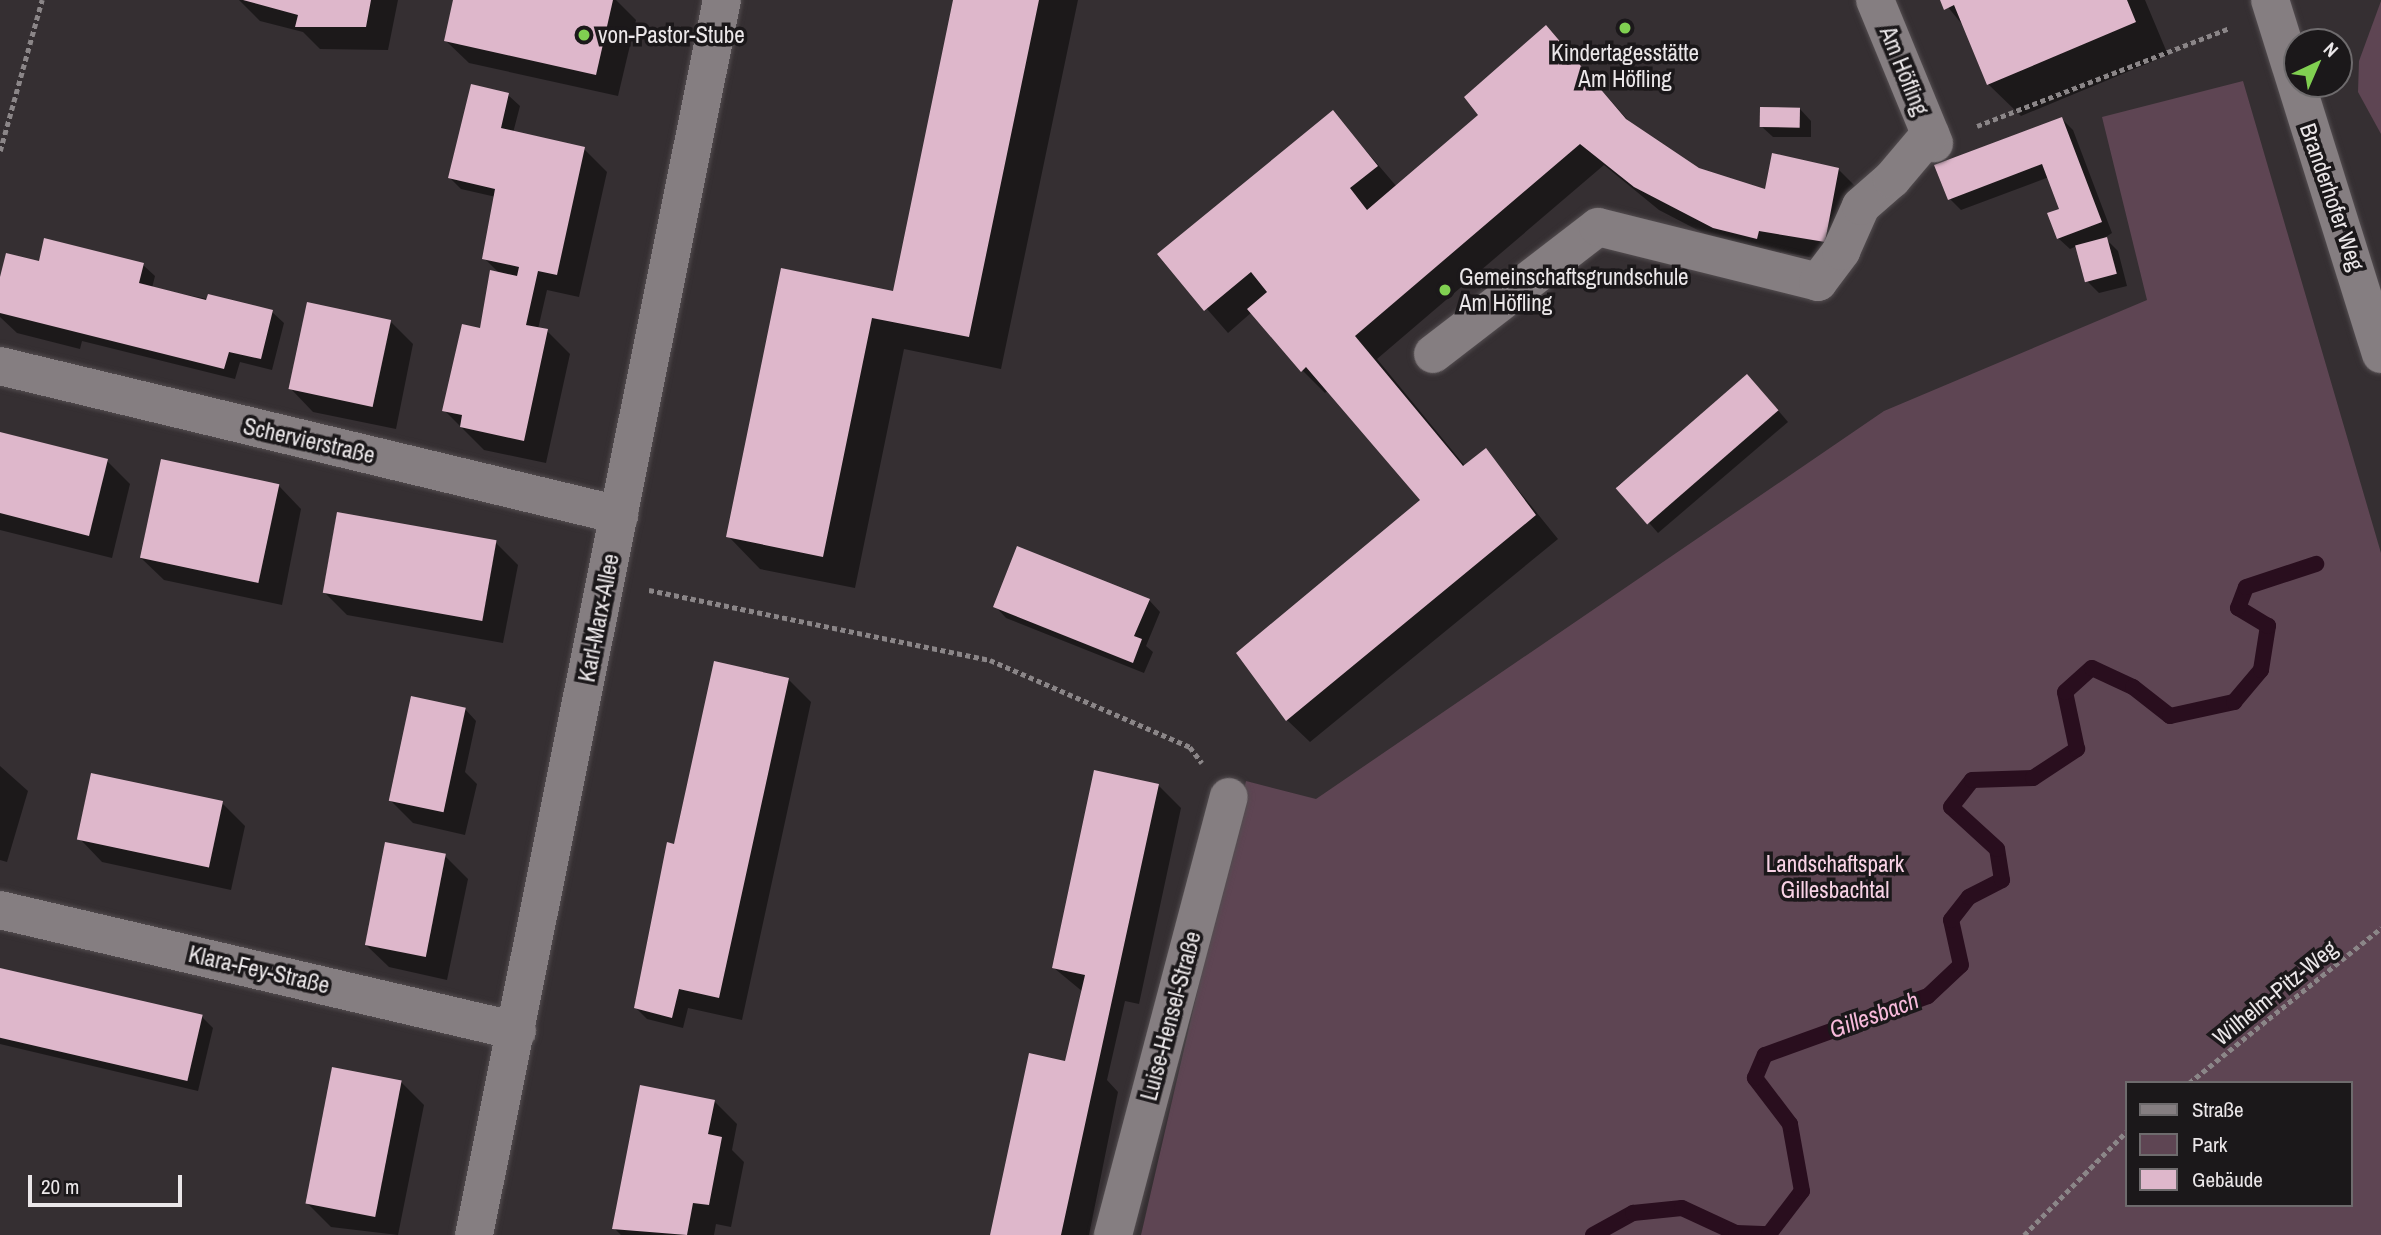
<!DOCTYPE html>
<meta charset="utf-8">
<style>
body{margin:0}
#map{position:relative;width:2381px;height:1235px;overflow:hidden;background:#352f32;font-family:"Archivo Narrow",sans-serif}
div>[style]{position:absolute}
.green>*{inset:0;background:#5e4553}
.shadow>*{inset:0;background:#0007}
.stream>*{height:16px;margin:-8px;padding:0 8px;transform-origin:8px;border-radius:8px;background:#290e1e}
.building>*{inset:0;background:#deb7cb;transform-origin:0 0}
.path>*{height:4.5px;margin-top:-2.25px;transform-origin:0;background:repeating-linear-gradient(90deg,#8b8688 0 5px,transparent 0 8.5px)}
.roads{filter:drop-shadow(0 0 2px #534d50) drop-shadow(0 0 2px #534d50)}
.minor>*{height:38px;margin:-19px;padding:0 19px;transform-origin:19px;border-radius:19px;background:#857e81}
.dots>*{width:19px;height:19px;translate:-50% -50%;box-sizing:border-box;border:4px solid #1b181a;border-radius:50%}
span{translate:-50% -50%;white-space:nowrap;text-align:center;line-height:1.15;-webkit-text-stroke:7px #1b181a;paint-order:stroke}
.poi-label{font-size:23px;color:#ebe7e9}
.left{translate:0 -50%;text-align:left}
.street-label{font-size:23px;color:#ebe7e9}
.park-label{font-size:23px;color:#f8d2e5}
.water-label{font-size:24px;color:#f7badb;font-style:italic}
.legend{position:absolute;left:2125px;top:1081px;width:228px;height:126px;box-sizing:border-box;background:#1b181a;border:2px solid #6e6b6d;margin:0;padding:9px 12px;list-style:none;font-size:21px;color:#ebe7e9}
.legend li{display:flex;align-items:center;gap:14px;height:35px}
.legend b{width:35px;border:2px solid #6e6b6d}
.north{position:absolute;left:2283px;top:28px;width:70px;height:70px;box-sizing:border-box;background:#1b181a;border:2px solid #6e6b6d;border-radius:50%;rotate:44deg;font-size:19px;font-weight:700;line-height:28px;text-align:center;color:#ebe7e9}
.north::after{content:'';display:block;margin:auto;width:24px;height:32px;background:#80d051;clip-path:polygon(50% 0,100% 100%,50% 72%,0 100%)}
.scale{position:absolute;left:28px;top:1175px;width:154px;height:32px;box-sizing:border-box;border:4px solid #ebe7e9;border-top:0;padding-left:9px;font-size:21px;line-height:24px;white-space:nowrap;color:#ebe7e9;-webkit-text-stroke:5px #1b181a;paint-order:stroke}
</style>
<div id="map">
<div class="green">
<div style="clip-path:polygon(2381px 1px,2381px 134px,2358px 92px,2359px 61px)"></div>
<div style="clip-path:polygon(evenodd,2243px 81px,2381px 553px,2381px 1235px,1141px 1235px,1246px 781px,1316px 799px,1884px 411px,2147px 300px,2102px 117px,2243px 81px,2127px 1083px,2351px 1083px,2351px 1205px,2127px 1205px,2127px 1083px)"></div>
</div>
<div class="shadow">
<div style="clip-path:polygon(239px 0,398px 0,388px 50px,320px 49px,303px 32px,260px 21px)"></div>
<div style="clip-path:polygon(454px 0,616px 0,636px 20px,618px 96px,469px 63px,446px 41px)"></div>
<div style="clip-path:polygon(955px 0,1078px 0,1001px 369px,904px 349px,855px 588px,760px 569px,728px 536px,782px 270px,894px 293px)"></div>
<div style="clip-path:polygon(1942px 0,2145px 0,2168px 55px,2021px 116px,1988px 84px,1966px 29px)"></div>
<div style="clip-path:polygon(1546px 27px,1633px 126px,1698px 169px,1766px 191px,1838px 169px,1861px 192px,1847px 264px,1781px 252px,1779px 261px,1738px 251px,1659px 210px,1604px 165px,1377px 359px,1465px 466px,1486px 450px,1558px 539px,1310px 742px,1287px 720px,1423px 500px,1328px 390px,1325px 393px,1302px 370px,1252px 312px,1228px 333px,1159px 254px,1333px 112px,1397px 187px,1481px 115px)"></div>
<div style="clip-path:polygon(508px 95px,520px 106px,513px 133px,584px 149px,607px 172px,579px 297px,547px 290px,538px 329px,547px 331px,570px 354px,546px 463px,484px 450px,444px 410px,481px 330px,500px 274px,484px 258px,496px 197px,461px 189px,450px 178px)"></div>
<div style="clip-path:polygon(1800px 109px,1811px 121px,1811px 137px,1773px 137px,1761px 126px)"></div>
<div style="clip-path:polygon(2062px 119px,2073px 130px,2112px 233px,2098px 242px,2106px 239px,2118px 251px,2127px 286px,2099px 293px,2088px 282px,2077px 246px,2070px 249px,2058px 238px,2061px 210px,2049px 177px,1961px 210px,1950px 199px)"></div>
<div style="clip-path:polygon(40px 263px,143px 265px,155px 276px,152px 288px,272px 312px,284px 323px,272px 370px,240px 362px,235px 379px,82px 341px,80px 349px,17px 333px,0 317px,0 285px)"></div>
<div style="clip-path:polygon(390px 321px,413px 344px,396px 429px,313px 412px,291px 389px)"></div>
<div style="clip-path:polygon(1758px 387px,1788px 422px,1658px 533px,1617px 486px)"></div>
<div style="clip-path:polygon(0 434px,107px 461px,130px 484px,112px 558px,0 530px)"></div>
<div style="clip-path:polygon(279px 486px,301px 509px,282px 605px,164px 580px,141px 558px)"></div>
<div style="clip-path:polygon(495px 542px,518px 565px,503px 643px,347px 615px,324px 592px)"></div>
<div style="clip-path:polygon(1149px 600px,1160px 612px,1146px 646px,1153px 652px,1144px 673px,1006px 618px,995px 606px)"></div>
<div style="clip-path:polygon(788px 679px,811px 702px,742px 1020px,688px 1008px,683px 1028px,647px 1019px,636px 1008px,669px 844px,676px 846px)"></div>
<div style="clip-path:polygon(465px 709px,476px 721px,465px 772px,477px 784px,465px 835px,413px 823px,390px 800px)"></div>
<div style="clip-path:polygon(0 766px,28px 791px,7px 862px,0 860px)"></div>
<div style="clip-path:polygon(1158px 785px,1181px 808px,1139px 1004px,1125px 1001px,1107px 1080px,1118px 1092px,1089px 1235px,992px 1235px,1067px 1063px,1083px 992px,1054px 968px)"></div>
<div style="clip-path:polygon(222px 803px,245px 826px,231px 890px,102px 862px,80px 839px)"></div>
<div style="clip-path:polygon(445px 856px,468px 879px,447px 980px,389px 967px,366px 945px)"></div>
<div style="clip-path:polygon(0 969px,202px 1017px,213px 1028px,198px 1091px,0 1044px)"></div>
<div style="clip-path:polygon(401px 1082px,424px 1105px,398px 1235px,331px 1227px,308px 1204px)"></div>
<div style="clip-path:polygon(714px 1101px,737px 1124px,732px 1150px,744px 1162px,731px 1227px,716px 1224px,714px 1235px,621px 1235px,614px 1228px)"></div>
</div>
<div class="stream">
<div style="left:1593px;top:1235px;width:46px;rotate:-28.8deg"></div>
<div style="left:1633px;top:1213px;width:49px;rotate:-5.8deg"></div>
<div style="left:1682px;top:1208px;width:60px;rotate:24.8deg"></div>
<div style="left:1736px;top:1233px;width:33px;rotate:2deg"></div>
<div style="left:1769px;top:1234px;width:54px;rotate:-52.5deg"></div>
<div style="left:1802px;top:1191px;width:68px;rotate:-100.2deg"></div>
<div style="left:1790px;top:1124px;width:58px;rotate:-127.3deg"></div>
<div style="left:1755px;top:1078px;width:25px;rotate:-67deg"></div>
<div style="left:1765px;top:1055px;width:173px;rotate:-19.9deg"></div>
<div style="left:1928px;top:996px;width:45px;rotate:-43.2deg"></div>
<div style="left:1961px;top:965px;width:46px;rotate:-102.5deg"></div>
<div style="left:1951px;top:920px;width:29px;rotate:-52deg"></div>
<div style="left:1969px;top:897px;width:37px;rotate:-27deg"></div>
<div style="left:2002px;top:880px;width:31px;rotate:-99deg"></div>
<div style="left:1997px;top:849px;width:62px;rotate:-137.6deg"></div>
<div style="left:1951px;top:807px;width:34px;rotate:-52deg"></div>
<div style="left:1972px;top:780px;width:61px;rotate:-1.9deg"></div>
<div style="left:2033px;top:778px;width:53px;rotate:-33.4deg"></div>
<div style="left:2077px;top:749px;width:58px;rotate:-101.9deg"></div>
<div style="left:2065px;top:692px;width:36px;rotate:-42deg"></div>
<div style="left:2092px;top:668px;width:45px;rotate:24.9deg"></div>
<div style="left:2133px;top:687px;width:47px;rotate:38.1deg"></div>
<div style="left:2170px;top:716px;width:66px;rotate:-12.3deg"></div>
<div style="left:2234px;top:702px;width:42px;rotate:-49.8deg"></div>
<div style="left:2261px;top:670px;width:45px;rotate:-81deg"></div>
<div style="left:2268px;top:626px;width:35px;rotate:-149deg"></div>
<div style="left:2238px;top:608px;width:22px;rotate:-69deg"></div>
<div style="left:2246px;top:587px;width:74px;rotate:-18.2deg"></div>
</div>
<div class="building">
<div style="clip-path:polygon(243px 0,371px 0,366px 27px,295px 27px,298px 15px)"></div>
<div style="clip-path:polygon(453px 0,613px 0,596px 75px,444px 41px)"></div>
<div style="clip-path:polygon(953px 0,1039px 0,969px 337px,872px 318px,823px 557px,726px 537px,781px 268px,893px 291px)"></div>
<div style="clip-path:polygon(1940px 0,2127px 0,2136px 22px,1987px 85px,1954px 5px,1944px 10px)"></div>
<div style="clip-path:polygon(1546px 25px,1626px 119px,1699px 168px,1765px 189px,1772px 153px,1839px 168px,1825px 242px,1759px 231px,1757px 239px,1713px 228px,1634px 187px,1580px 144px,1355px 336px,1463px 466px,1486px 448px,1536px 515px,1286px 721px,1236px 653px,1420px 500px,1306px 367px,1301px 372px,1247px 309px,1267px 292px,1251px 272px,1204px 311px,1157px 254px,1333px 110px,1378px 166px,1350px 188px,1367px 210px,1478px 115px,1464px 97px)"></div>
<div style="clip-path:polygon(471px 84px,509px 93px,501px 128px,585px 147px,557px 275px,538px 271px,526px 325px,548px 329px,524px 441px,460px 427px,462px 415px,442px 411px,462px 324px,480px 328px,490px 270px,517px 276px,519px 267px,482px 259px,495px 189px,448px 178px)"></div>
<div style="left:1760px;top:107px;width:40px;height:20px;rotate:1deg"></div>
<div style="clip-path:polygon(2062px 117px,2102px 222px,2057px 239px,2047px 213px,2059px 209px,2042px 164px,1948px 200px,1934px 165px)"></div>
<div style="left:2107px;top:237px;width:38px;height:33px;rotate:75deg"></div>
<div style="clip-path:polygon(44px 238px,144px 263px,139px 283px,206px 300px,208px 294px,273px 310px,261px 359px,229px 352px,224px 369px,0 313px,0 277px,6px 253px,39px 261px)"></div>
<div style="left:307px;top:302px;width:86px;height:89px;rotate:12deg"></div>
<div style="left:1747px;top:374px;width:48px;height:174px;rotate:49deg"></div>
<div style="clip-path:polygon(0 432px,108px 459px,89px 536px,0 513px)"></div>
<div style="left:161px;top:459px;width:121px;height:101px;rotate:12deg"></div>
<div style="left:337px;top:512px;width:162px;height:82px;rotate:10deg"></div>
<div style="clip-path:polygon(1017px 546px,1150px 599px,1134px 636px,1142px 639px,1133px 663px,993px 607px)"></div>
<div style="clip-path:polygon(714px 661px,789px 678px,719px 998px,679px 989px,672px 1018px,634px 1008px,667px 842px,674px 844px)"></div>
<div style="left:411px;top:696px;width:56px;height:107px;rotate:12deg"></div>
<div style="clip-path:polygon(1094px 770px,1159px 784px,1061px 1235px,990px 1235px,1029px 1053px,1065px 1061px,1085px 975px,1052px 968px)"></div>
<div style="left:91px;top:773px;width:135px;height:68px;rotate:12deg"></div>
<div style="left:385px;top:842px;width:62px;height:105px;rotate:11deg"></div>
<div style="left:0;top:968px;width:208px;height:68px;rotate:13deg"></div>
<div style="left:332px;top:1067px;width:71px;height:139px;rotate:11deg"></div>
<div style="clip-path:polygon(640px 1085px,715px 1100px,708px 1134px,722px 1137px,709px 1205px,693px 1203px,687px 1235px,612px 1229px)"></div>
</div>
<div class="path">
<div style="left:1977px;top:126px;width:271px;rotate:-21.2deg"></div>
<div style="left:0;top:151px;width:157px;rotate:-74.5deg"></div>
<div style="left:649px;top:590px;width:348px;rotate:11.6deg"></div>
<div style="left:990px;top:660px;width:218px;rotate:23.5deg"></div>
<div style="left:1190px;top:747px;width:20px;rotate:53deg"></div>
<div style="left:2189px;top:1083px;width:247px;rotate:-38.9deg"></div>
<div style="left:2024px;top:1235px;width:146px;rotate:-45.3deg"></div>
</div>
<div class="roads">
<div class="minor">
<div style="left:1875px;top:0;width:155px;rotate:67.6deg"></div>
<div style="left:2270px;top:0;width:371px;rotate:72.6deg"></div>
<div style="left:1433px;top:354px;width:208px;rotate:-37.6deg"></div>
<div style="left:1598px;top:227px;width:227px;rotate:14deg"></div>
<div style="left:1818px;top:282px;width:39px;rotate:-53deg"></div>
<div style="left:1841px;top:251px;width:49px;rotate:-66deg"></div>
<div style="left:1861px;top:206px;width:41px;rotate:-41.1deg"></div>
<div style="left:1892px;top:179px;width:59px;rotate:-49.8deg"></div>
<div style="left:0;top:366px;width:637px;rotate:13.53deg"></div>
<div style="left:0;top:910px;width:531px;rotate:13.17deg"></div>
<div style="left:474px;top:1235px;width:1260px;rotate:-78.65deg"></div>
<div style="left:1113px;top:1235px;width:453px;rotate:-75.2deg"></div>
</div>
</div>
<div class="dots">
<div style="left:1625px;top:28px;background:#80d051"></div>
<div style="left:584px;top:35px;background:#80d051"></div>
<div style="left:1445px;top:290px;background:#80d051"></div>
</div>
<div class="poi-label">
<span class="left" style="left:598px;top:35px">von-Pastor-Stube</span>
<span style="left:1625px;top:66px">Kindertagesstätte<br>Am Höfling</span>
<span class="left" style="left:1459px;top:290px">Gemeinschaftsgrundschule<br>Am Höfling</span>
</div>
<div class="street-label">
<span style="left:1904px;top:71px;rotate:68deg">Am Höfling</span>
<span style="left:2332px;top:197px;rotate:71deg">Branderhofer Weg</span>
<span style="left:309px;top:441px;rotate:13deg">Schervierstraße</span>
<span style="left:599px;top:618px;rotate:-79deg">Karl-Marx-Allee</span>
<span style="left:259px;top:970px;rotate:13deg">Klara-Fey-Straße</span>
<span style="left:2275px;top:993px;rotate:-39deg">Wilhelm-Pitz-Weg</span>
<span style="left:1171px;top:1016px;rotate:-75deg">Luise-Hensel-Straße</span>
</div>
<div class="park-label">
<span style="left:1835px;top:877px">Landschaftspark<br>Gillesbachtal</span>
</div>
<div class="water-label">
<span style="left:1874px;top:1015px;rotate:-20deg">Gillesbach</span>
</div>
<ul class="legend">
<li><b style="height:9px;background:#857e81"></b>Straße</li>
<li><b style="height:19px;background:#5e4553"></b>Park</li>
<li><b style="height:19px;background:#deb7cb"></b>Gebäude</li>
</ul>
<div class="north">N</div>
<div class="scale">20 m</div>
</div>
